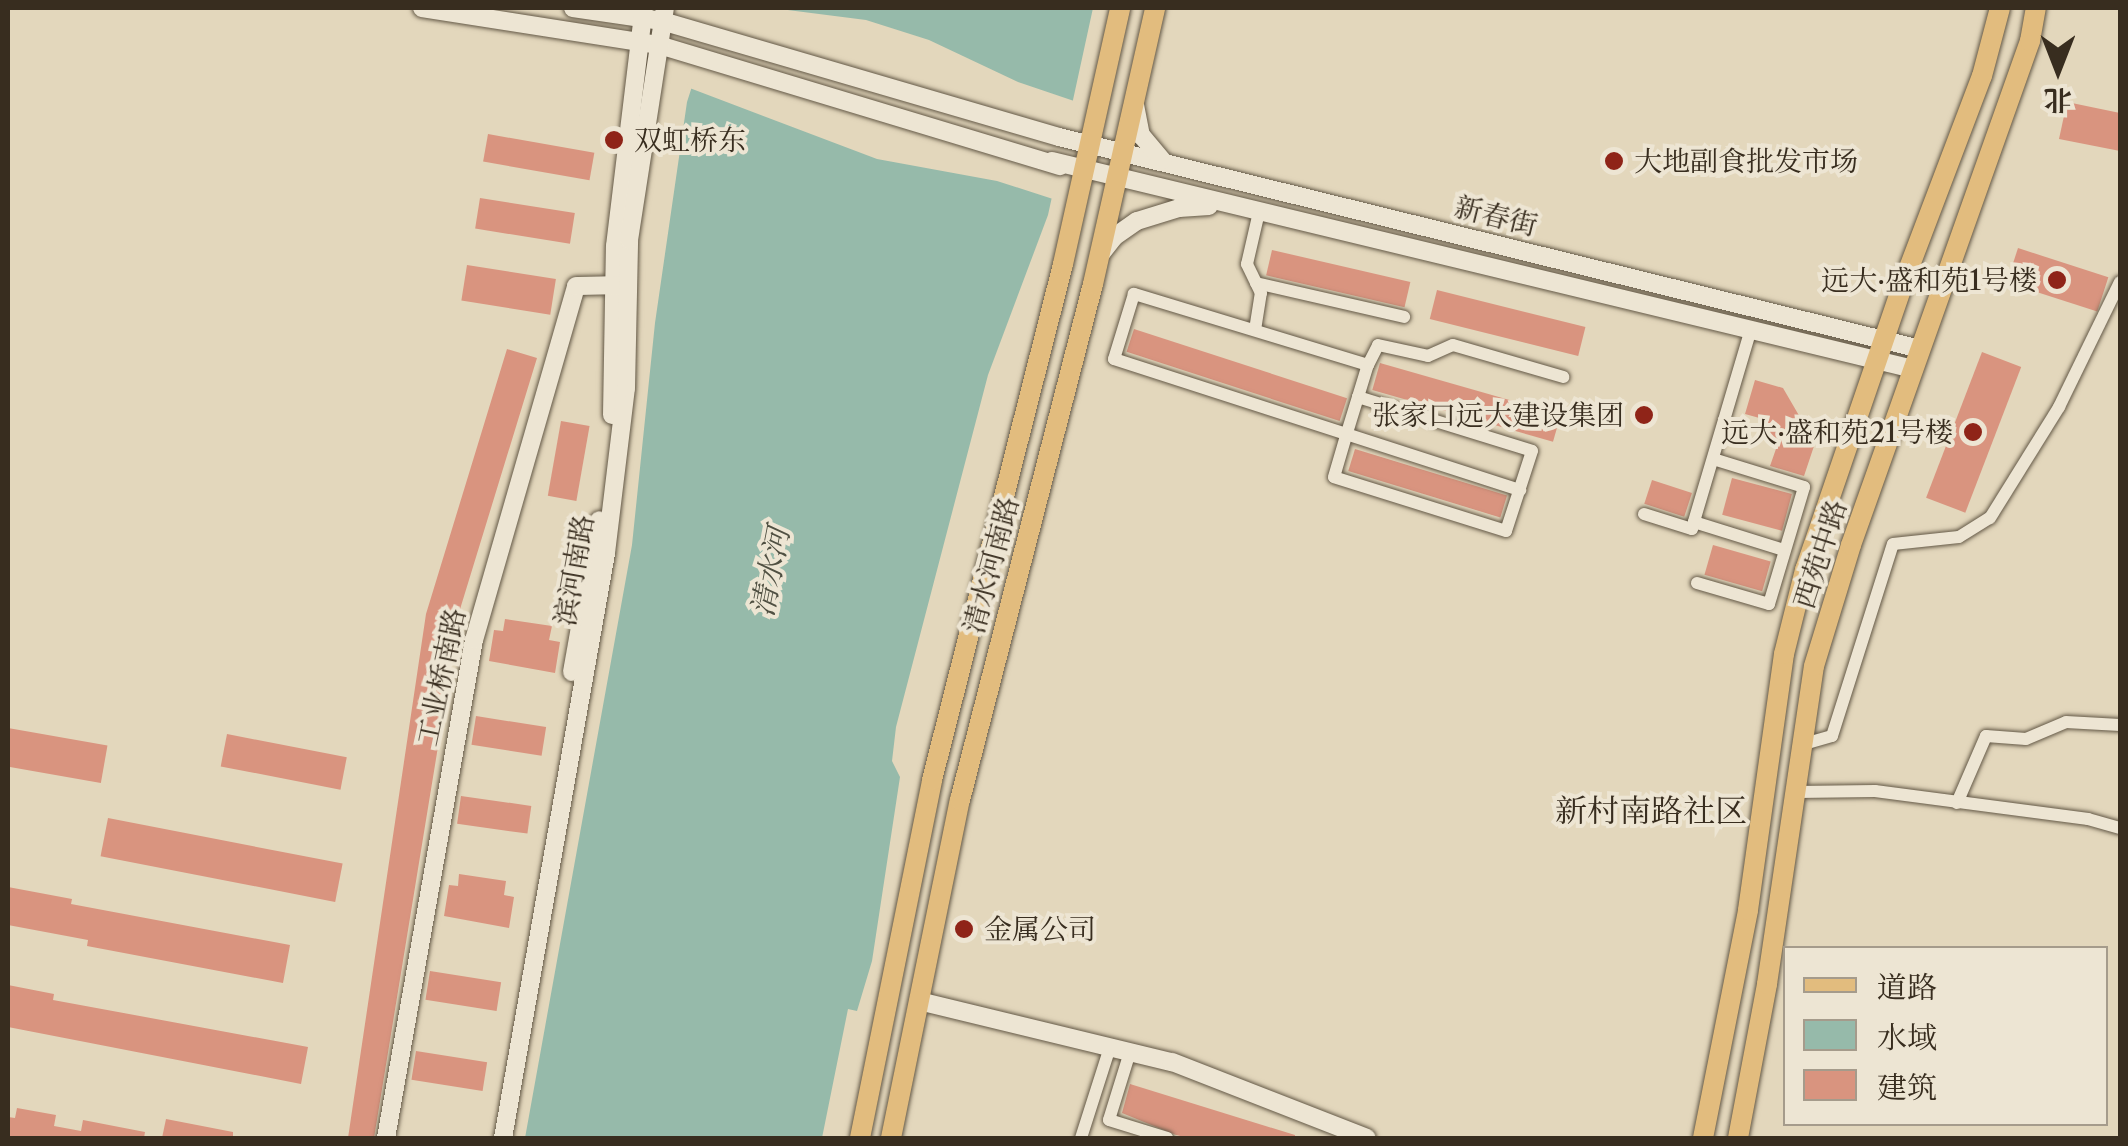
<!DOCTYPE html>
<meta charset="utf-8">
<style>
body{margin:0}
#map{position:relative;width:2128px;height:1146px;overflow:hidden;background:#e3d7bc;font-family:"Libre Caslon Text","Noto Serif SC",serif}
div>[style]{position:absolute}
.water>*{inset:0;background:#96baaa}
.pier>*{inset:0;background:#e3d7bc}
.building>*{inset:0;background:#d9947f;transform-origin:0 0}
.roads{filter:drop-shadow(0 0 2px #635846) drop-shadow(0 0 2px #635846)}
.street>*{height:12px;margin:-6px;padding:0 6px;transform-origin:6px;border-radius:6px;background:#ede5d3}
.secondary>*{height:18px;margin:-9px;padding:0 9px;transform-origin:9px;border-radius:9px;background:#ede5d3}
.primary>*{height:20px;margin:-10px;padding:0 10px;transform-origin:10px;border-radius:10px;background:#e2bc7e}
.dots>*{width:28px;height:28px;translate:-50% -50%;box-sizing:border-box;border:5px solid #ede5d3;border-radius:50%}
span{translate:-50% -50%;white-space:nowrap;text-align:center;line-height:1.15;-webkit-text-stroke:8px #ede5d3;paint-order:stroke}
.poi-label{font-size:28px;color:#382d1f}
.left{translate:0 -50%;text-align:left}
.right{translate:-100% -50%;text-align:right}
.street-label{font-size:28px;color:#382d1f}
.water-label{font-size:30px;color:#505042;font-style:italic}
.quarter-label{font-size:32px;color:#382d1f}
.frame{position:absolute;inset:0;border:10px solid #382d1f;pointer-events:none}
.legend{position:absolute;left:1783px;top:946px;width:325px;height:180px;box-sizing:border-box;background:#ede5d3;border:2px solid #a59b8b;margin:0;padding:12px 18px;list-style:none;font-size:30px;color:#382d1f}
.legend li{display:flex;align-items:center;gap:20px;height:50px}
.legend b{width:50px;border:2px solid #a59b8b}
.north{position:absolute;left:2008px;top:20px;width:100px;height:100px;-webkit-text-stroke:8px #ede5d3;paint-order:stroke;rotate:180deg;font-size:28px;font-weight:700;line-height:40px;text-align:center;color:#382d1f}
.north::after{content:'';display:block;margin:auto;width:35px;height:45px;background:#382d1f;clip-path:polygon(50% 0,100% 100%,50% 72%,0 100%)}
</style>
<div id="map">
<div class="water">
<div style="clip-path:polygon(717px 8px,1093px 8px,1048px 215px,988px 375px,896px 727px,892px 761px,900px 777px,872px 961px,857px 1011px,848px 1009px,822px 1138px,525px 1138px,632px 545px,655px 323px,687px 102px)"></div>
</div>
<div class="pier">
<div style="clip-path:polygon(712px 8px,772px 8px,866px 20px,929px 40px,1018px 82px,1077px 102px,1056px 200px,997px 181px,877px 159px,687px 87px)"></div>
</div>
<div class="building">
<div style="clip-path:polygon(2067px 102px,2120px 113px,2120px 151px,2059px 139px)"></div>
<div style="left:488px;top:134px;width:108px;height:28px;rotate:10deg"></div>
<div style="left:480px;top:198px;width:96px;height:31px;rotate:9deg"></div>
<div style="left:2018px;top:248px;width:95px;height:36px;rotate:18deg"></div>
<div style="left:1272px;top:250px;width:142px;height:26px;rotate:13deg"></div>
<div style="left:467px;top:265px;width:90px;height:36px;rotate:9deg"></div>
<div style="left:1437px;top:290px;width:153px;height:30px;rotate:14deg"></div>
<div style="left:1134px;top:329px;width:224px;height:24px;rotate:18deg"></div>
<div style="clip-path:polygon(507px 349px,537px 358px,461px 606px,374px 1138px,348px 1138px,426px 614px)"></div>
<div style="left:1982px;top:352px;width:42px;height:156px;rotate:21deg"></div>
<div style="left:1380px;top:363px;width:188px;height:28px;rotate:16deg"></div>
<div style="clip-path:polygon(1755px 380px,1783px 388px,1815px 443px,1804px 476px,1770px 466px,1777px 446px,1763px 419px,1745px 414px)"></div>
<div style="left:561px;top:421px;width:29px;height:76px;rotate:10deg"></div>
<div style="left:1355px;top:449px;width:159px;height:23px;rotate:17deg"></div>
<div style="left:1732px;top:478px;width:62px;height:38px;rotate:15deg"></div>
<div style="left:1652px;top:480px;width:42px;height:25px;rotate:18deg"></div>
<div style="left:1713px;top:545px;width:60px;height:31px;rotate:16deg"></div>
<div style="clip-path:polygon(505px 619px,552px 626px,549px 640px,560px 642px,555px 673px,489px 661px,494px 630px,503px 631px)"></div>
<div style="left:476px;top:716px;width:71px;height:29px;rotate:9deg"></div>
<div style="left:8px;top:728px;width:101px;height:38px;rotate:10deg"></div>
<div style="left:227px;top:734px;width:122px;height:33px;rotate:11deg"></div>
<div style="left:461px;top:796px;width:71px;height:28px;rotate:8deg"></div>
<div style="left:108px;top:818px;width:239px;height:39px;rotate:11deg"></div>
<div style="clip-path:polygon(459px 874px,506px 881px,504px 895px,514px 897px,509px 928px,444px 916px,449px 885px,458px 886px)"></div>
<div style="clip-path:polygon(8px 887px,72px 899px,71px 904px,290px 945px,283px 983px,87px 946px,88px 940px,8px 925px)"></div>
<div style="left:430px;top:971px;width:72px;height:29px;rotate:9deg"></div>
<div style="clip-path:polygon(8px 985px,54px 994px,53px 1000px,308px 1047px,301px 1084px,8px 1027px)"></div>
<div style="left:416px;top:1051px;width:72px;height:29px;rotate:9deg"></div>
<div style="clip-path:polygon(1130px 1084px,1295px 1135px,1295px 1138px,1189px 1138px,1176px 1135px,1122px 1113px)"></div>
<div style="clip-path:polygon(17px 1108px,56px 1115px,54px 1126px,81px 1131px,83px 1120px,145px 1132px,144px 1138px,8px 1138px,8px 1117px,15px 1118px)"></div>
<div style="clip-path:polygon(166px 1119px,233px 1132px,233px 1138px,162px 1138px)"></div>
</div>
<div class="roads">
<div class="street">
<div style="left:1256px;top:283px;width:152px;rotate:12.9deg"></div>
<div style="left:1751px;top:329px;width:201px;rotate:106.5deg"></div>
<div style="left:1694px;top:522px;width:94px;rotate:17.3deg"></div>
<div style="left:1255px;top:330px;width:37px;rotate:-81deg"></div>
<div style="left:1261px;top:293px;width:32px;rotate:-116deg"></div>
<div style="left:1247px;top:264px;width:53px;rotate:-77deg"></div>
<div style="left:1368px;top:365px;width:245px;rotate:-163.1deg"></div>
<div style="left:1134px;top:294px;width:68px;rotate:107.1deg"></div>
<div style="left:1114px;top:359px;width:427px;rotate:17.9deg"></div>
<div style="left:1358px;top:397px;width:182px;rotate:17.2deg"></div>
<div style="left:1532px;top:451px;width:84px;rotate:108deg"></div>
<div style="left:1506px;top:531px;width:180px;rotate:-162.6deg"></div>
<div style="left:1334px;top:477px;width:43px;rotate:-73.7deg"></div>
<div style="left:1346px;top:436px;width:41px;rotate:-72.9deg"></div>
<div style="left:1358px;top:397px;width:34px;rotate:-73deg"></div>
<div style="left:1368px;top:365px;width:22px;rotate:-63deg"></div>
<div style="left:1378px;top:345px;width:51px;rotate:12.4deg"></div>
<div style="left:1428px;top:356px;width:27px;rotate:-24deg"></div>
<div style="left:1453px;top:345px;width:115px;rotate:16.2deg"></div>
<div style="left:1644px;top:514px;width:50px;rotate:17.4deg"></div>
<div style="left:1692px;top:529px;width:7px;rotate:-74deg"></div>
<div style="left:1697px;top:583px;width:75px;rotate:16.3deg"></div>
<div style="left:1769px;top:604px;width:122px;rotate:-73.3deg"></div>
<div style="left:1804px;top:487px;width:95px;rotate:-162.9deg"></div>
<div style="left:1804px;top:744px;width:29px;rotate:-16deg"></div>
<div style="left:1832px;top:736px;width:201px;rotate:-72.4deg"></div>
<div style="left:1893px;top:544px;width:66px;rotate:-6.1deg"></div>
<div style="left:1959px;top:537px;width:36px;rotate:-32deg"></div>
<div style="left:1990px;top:518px;width:131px;rotate:-58.1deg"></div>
<div style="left:2059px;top:407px;width:139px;rotate:-64deg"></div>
<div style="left:1797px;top:792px;width:78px;rotate:-0.7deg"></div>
<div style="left:1875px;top:791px;width:215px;rotate:7.5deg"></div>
<div style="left:2088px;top:819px;width:33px;rotate:16deg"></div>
<div style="left:1957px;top:803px;width:73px;rotate:-66.6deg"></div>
<div style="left:1986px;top:736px;width:40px;rotate:4.3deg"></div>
<div style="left:2026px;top:739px;width:43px;rotate:-23deg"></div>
<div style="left:2066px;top:722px;width:54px;rotate:3.2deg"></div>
<div style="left:1130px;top:1052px;width:71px;rotate:107.2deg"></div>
<div style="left:1109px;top:1120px;width:61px;rotate:17.2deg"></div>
<div style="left:1081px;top:1138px;width:96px;rotate:-72.3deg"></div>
</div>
<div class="secondary">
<div style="left:422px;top:8px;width:240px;rotate:8.9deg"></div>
<div style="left:659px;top:45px;width:419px;rotate:16.8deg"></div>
<div style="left:573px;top:8px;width:90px;rotate:8.3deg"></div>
<div style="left:662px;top:21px;width:414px;rotate:16.3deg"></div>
<div style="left:1059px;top:137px;width:887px;rotate:13.83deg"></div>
<div style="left:1135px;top:105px;width:31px;rotate:79deg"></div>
<div style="left:1141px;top:135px;width:33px;rotate:50deg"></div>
<div style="left:1052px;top:161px;width:886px;rotate:13.58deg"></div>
<div style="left:1100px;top:255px;width:23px;rotate:-52deg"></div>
<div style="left:1114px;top:237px;width:28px;rotate:-35deg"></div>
<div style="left:1137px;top:221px;width:44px;rotate:-17.2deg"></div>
<div style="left:1179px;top:208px;width:30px;rotate:-4deg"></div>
<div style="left:612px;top:415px;width:169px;rotate:-89deg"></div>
<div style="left:615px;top:246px;width:240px;rotate:-83.1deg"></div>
<div style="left:572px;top:672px;width:154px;rotate:-79.9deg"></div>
<div style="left:919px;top:1001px;width:260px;rotate:13.6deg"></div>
<div style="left:1172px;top:1062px;width:209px;rotate:21.3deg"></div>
<div style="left:386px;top:1138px;width:506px;rotate:-79.98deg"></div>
<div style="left:474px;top:640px;width:368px;rotate:-73.9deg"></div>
<div style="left:576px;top:286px;width:49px;rotate:-1.2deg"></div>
<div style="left:503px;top:1138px;width:594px;rotate:-80.01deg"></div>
<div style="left:606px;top:553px;width:166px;rotate:-83.1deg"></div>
<div style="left:626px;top:388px;width:148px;rotate:-88.8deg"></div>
<div style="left:629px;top:240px;width:235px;rotate:-81.2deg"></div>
</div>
<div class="primary">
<div style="left:860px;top:1138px;width:365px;rotate:-78.6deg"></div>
<div style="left:932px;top:780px;width:532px;rotate:-75.75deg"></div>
<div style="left:1063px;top:264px;width:262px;rotate:-77.4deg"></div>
<div style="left:891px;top:1138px;width:345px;rotate:-78.5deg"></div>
<div style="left:960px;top:800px;width:533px;rotate:-75.55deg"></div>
<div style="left:1093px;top:284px;width:283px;rotate:-77.3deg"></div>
<div style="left:1703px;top:1138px;width:232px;rotate:-78.8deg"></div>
<div style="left:1748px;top:910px;width:259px;rotate:-82deg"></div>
<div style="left:1784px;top:654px;width:87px;rotate:-76deg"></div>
<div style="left:1805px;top:570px;width:305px;rotate:-71.1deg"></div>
<div style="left:1904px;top:281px;width:219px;rotate:-69.2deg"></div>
<div style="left:1982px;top:76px;width:70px;rotate:-75.2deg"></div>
<div style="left:1738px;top:1138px;width:157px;rotate:-79.3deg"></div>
<div style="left:1767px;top:984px;width:321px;rotate:-81.6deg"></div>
<div style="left:1814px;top:666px;width:127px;rotate:-73deg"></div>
<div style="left:1851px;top:545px;width:535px;rotate:-70.45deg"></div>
<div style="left:2030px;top:41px;width:34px;rotate:-80deg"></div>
</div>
</div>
<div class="dots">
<div style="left:614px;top:140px;background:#8f2418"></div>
<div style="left:1614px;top:161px;background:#8f2418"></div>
<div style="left:2057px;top:280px;background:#8f2418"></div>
<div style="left:1644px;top:415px;background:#8f2418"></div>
<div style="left:1973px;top:432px;background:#8f2418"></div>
<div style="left:964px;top:929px;background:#8f2418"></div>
</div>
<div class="poi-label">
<span class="left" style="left:634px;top:140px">双虹桥东</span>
<span class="left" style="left:1634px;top:161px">大地副食批发市场</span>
<span class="right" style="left:2037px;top:280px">远大·盛和苑1号楼</span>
<span class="right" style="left:1624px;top:415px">张家口远大建设集团</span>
<span class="right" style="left:1953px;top:432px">远大·盛和苑21号楼</span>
<span class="left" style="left:984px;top:929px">金属公司</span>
</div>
<div class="street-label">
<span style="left:1496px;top:216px;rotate:14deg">新春街</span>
<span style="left:1820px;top:554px;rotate:-72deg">西苑中路</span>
<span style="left:991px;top:565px;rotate:-75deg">清水河南路</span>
<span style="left:574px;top:570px;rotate:-80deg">滨河南路</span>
<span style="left:441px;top:677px;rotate:-78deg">工业桥南路</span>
</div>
<div class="water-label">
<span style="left:771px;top:572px;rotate:-79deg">清水河</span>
</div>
<div class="quarter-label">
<span style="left:1651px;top:811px">新村南路社区</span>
</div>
<div class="frame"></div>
<ul class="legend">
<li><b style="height:12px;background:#e2bc7e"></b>道路</li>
<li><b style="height:28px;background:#96baaa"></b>水域</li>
<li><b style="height:28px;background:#d9947f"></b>建筑</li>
</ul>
<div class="north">北</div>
</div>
